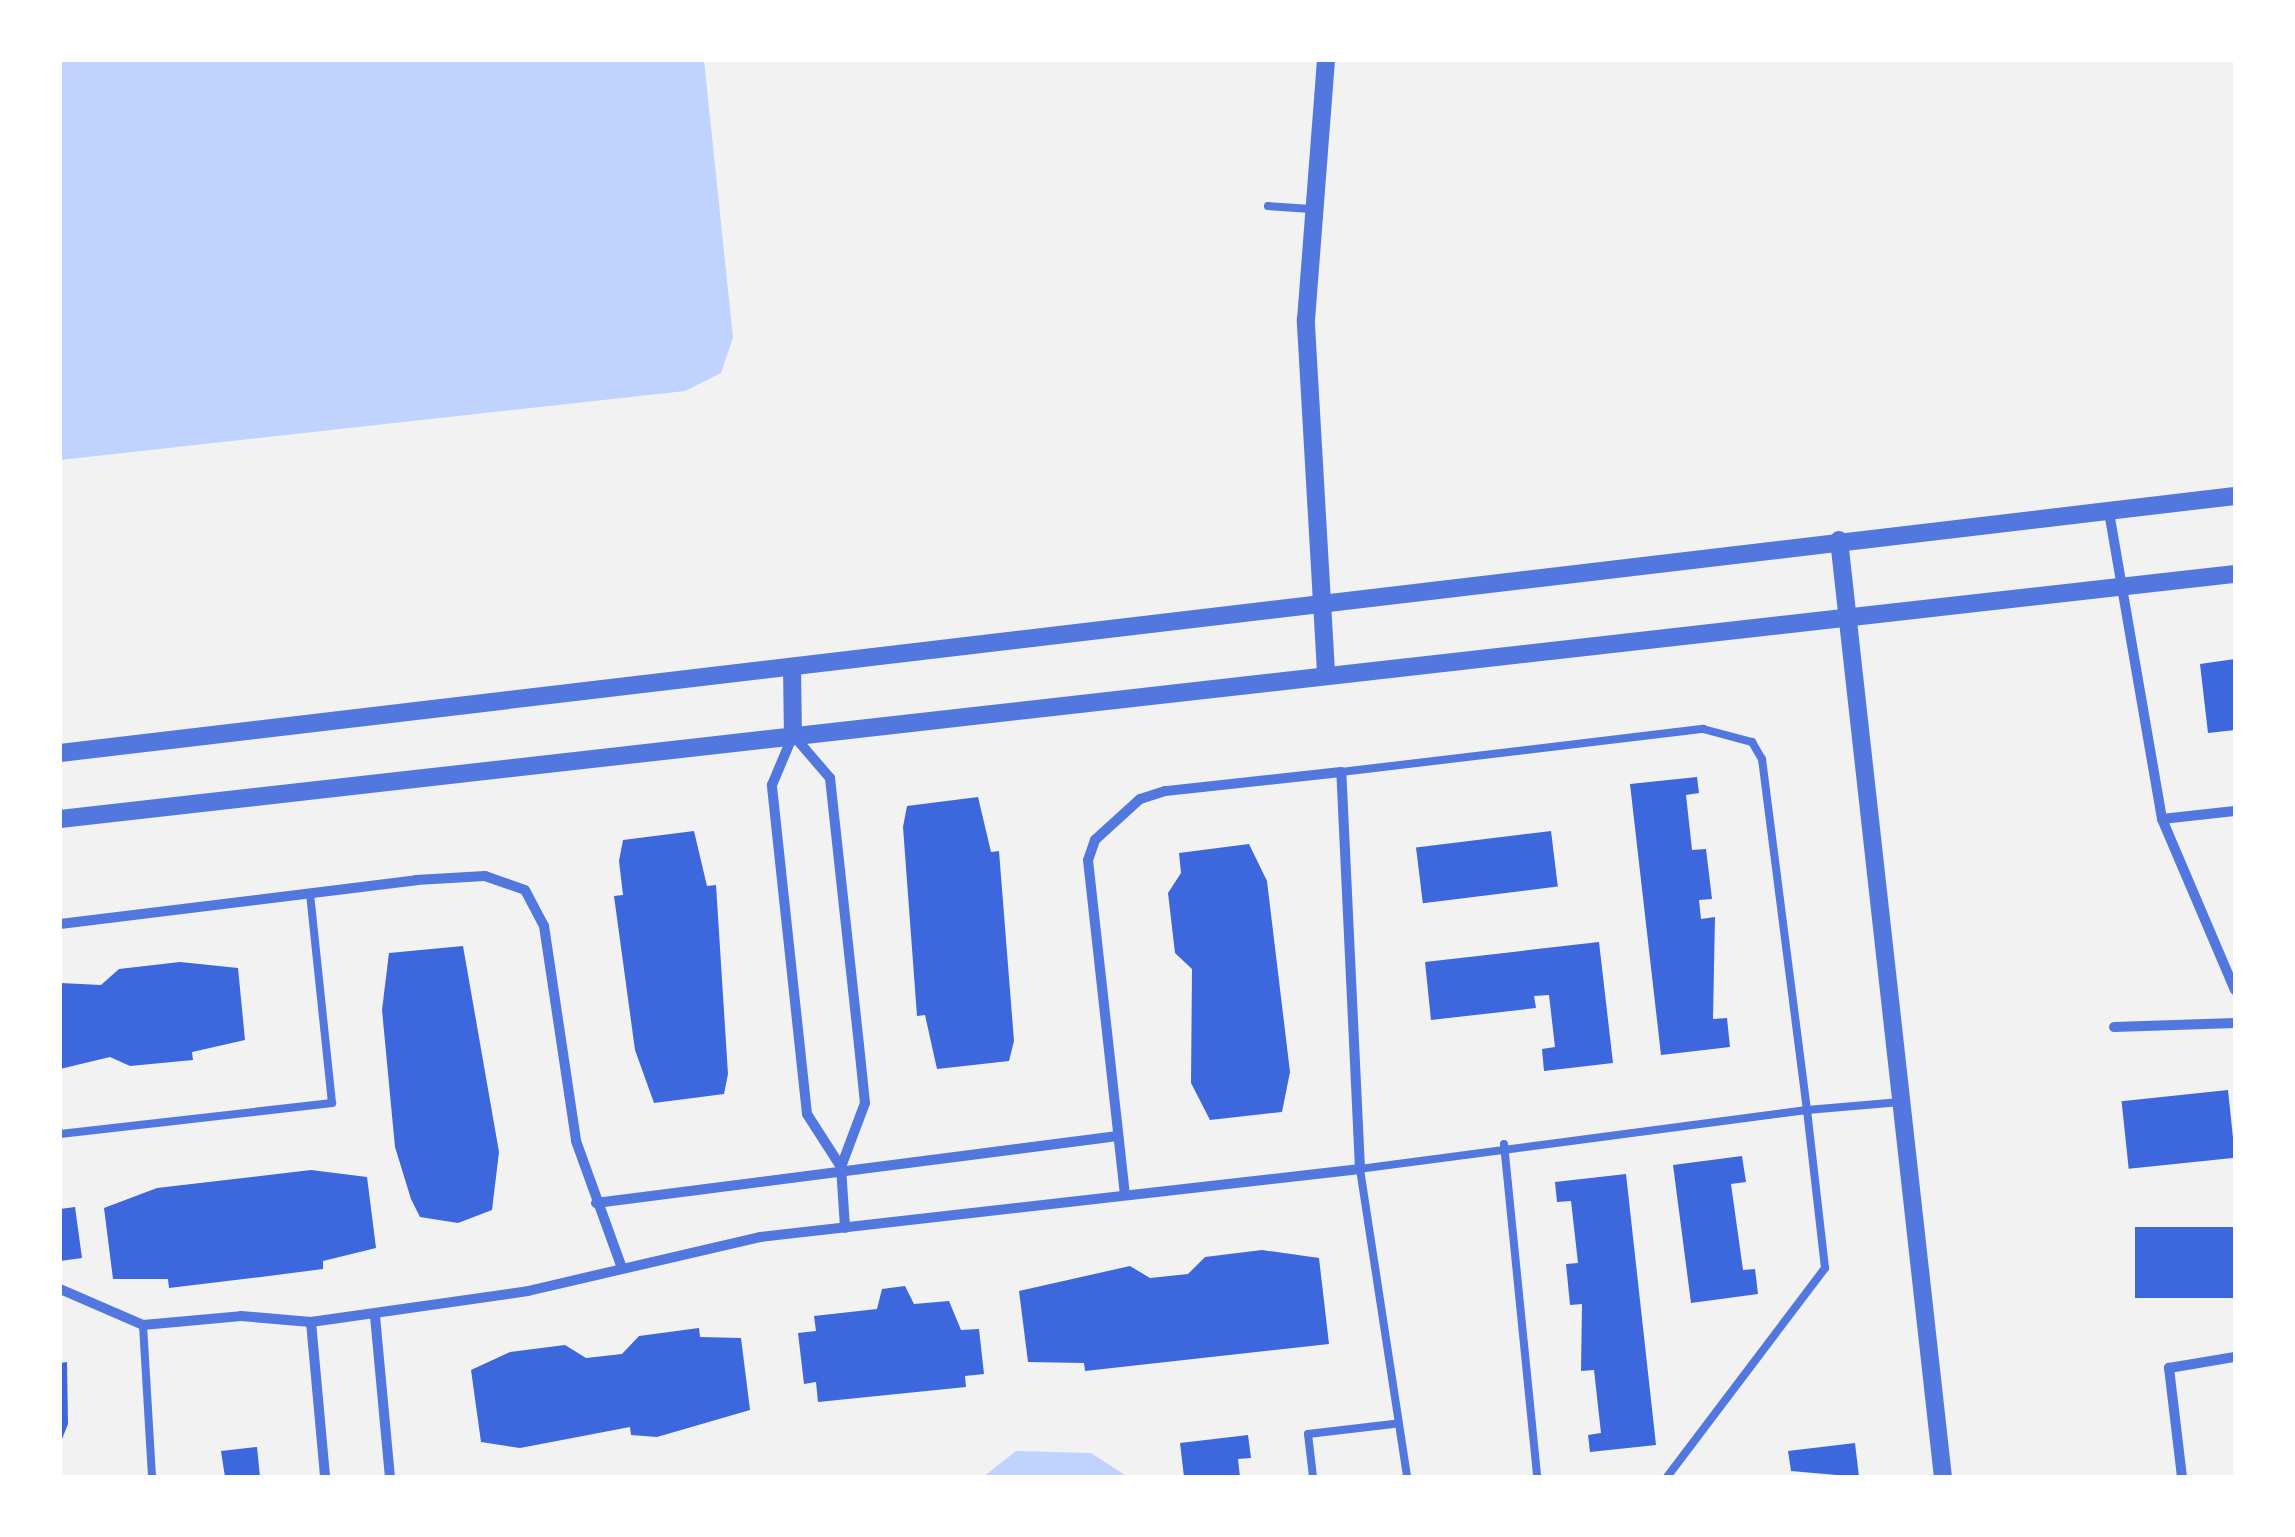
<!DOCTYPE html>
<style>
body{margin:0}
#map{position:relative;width:2295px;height:1537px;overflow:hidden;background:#f2f2f2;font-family:"Roboto Condensed",sans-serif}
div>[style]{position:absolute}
.water>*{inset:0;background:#bfd3fe}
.building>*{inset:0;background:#3d67dc;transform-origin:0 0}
.service>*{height:8px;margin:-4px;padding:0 4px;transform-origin:4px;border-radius:4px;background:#5277de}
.minor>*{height:10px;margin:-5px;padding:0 5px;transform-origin:5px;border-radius:5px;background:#5277de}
.tertiary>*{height:18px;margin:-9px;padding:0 9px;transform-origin:9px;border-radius:9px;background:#5277de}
span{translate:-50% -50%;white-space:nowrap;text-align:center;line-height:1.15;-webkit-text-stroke:10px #fff;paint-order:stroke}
.frame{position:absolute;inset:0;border:62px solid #fff;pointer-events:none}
</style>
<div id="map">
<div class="water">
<div style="clip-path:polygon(60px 60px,704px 60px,733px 338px,721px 373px,685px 391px,60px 460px)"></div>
<div style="clip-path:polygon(1016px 1451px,1091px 1453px,1128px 1477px,983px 1477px)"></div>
</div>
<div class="building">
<div style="clip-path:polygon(2235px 659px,2235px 730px,2208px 733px,2200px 664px)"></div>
<div style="clip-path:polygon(1697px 777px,1699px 793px,1686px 795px,1692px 850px,1706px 849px,1712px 899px,1699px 900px,1701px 919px,1715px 917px,1713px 1019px,1727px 1018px,1730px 1047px,1661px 1055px,1630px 784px)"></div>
<div style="clip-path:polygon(978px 797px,991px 852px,999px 851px,1014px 1041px,1009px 1061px,937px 1069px,925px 1015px,917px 1016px,903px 827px,907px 806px)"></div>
<div style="clip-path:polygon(694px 831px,707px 886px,716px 885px,728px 1074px,724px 1094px,654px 1103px,635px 1050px,614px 896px,623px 895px,619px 861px,623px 840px)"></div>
<div style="left:1551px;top:831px;width:56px;height:136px;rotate:83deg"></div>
<div style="clip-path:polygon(1249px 844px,1267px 881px,1290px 1072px,1282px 1112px,1210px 1120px,1191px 1083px,1192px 969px,1175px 953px,1168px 893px,1181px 873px,1179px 853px)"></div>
<div style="clip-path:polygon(1599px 942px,1613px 1063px,1544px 1071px,1542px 1049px,1555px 1047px,1549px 995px,1534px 996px,1536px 1008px,1431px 1020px,1425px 962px)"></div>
<div style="clip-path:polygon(463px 946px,499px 1152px,492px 1210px,458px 1223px,420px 1217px,411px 1199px,395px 1147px,382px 1010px,389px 953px)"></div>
<div style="clip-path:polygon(180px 962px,238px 968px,245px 1040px,192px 1052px,193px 1060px,130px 1066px,110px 1057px,60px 1069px,60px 983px,101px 985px,119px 969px)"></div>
<div style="left:2228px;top:1090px;width:68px;height:107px;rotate:84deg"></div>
<div style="clip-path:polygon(1742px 1156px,1746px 1182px,1731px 1184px,1743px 1270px,1755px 1269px,1758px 1294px,1691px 1303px,1673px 1165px)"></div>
<div style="clip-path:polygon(311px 1170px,367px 1177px,376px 1248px,323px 1261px,323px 1269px,261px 1277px,169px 1288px,168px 1279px,113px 1279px,104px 1208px,157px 1188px)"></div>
<div style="clip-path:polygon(1626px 1174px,1656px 1445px,1590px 1452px,1588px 1435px,1601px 1433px,1594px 1370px,1581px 1371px,1582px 1304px,1570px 1305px,1566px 1264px,1578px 1263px,1571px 1201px,1557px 1202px,1555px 1182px)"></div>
<div style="clip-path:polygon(75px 1207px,82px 1258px,60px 1261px,60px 1209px)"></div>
<div style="left:2235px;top:1227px;width:71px;height:100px;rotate:90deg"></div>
<div style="clip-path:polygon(1262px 1250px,1319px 1258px,1329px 1344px,1085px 1371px,1084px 1363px,1028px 1362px,1019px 1291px,1130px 1266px,1150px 1278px,1188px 1274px,1205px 1257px)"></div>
<div style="clip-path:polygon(905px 1286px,914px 1304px,949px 1301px,961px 1330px,979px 1329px,984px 1374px,965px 1376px,966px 1387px,818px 1402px,816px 1382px,804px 1384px,798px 1333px,816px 1331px,814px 1316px,877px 1309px,882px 1289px)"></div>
<div style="clip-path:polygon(699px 1328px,700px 1337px,741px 1338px,750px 1410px,657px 1437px,631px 1435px,630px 1427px,520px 1448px,481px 1442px,471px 1370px,510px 1352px,565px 1345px,586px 1358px,622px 1354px,639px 1336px)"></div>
<div style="clip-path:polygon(67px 1362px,68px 1424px,60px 1444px,60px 1363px)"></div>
<div style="clip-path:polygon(1248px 1435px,1251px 1458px,1238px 1459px,1240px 1477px,1184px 1477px,1180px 1443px)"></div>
<div style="clip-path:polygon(1855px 1443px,1859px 1477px,1791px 1471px,1788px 1451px)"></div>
<div style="clip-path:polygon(257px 1447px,260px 1477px,225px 1477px,221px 1451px)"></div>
</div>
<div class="service">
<div style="left:1268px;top:206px;width:43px;rotate:4deg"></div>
<div style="left:1341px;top:772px;width:365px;rotate:-6.8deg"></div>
<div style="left:1703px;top:729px;width:51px;rotate:14.9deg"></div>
<div style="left:1752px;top:742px;width:20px;rotate:60deg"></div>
<div style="left:1762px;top:759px;width:354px;rotate:82.7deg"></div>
<div style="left:1807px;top:1110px;width:451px;rotate:172.5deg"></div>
<div style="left:1360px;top:1169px;width:312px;rotate:81.3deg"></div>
<div style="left:60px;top:1134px;width:274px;rotate:-6.5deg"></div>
<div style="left:332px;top:1103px;width:210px;rotate:-96deg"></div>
<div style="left:1504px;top:1144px;width:335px;rotate:84.3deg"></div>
<div style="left:143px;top:1325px;width:152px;rotate:86.6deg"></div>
<div style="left:1313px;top:1477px;width:43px;rotate:-96.6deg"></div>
<div style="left:1308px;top:1434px;width:86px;rotate:-6.7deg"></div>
<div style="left:1667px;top:1477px;width:262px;rotate:-52.9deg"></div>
<div style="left:1825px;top:1268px;width:159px;rotate:-96.5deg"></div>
<div style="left:1807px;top:1110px;width:94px;rotate:-4.9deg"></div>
</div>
<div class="minor">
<div style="left:2109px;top:512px;width:312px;rotate:80.2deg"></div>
<div style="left:2162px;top:819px;width:186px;rotate:66.9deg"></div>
<div style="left:2162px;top:819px;width:73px;rotate:-6.3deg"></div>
<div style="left:60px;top:924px;width:359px;rotate:-7deg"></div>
<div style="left:416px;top:880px;width:69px;rotate:-3.3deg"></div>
<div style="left:485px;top:876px;width:42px;rotate:19.3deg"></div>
<div style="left:525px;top:890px;width:41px;rotate:62.2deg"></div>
<div style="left:544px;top:926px;width:217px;rotate:81.5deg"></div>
<div style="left:576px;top:1141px;width:135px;rotate:70.1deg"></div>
<div style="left:2114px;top:1027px;width:121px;rotate:-1.9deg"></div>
<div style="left:841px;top:1167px;width:63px;rotate:-122.7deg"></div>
<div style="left:807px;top:1114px;width:331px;rotate:-96.1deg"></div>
<div style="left:772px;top:785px;width:54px;rotate:-67.2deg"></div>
<div style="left:793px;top:735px;width:57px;rotate:49.3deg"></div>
<div style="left:830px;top:778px;width:269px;rotate:83.8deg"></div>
<div style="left:859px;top:1045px;width:58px;rotate:84.1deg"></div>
<div style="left:865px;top:1103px;width:68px;rotate:110.6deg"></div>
<div style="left:841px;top:1167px;width:61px;rotate:86.2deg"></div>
<div style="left:596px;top:1203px;width:526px;rotate:-7.31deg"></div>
<div style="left:60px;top:1289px;width:90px;rotate:23.4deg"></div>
<div style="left:143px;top:1325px;width:98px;rotate:-5.2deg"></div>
<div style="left:241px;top:1316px;width:70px;rotate:4.9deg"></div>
<div style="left:311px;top:1322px;width:219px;rotate:-8.1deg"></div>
<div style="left:528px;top:1291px;width:238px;rotate:-13.1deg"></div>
<div style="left:760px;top:1237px;width:604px;rotate:-6.47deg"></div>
<div style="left:1360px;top:1169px;width:397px;rotate:-92.7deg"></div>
<div style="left:1341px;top:772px;width:177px;rotate:173.8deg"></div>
<div style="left:1165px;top:791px;width:26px;rotate:162deg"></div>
<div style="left:1140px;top:799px;width:61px;rotate:137.7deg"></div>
<div style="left:1095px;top:840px;width:21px;rotate:109deg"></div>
<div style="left:1088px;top:860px;width:337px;rotate:83.7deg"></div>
<div style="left:375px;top:1316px;width:162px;rotate:84.7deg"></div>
<div style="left:311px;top:1322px;width:156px;rotate:84.8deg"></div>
<div style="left:2182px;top:1477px;width:110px;rotate:-96.8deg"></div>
<div style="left:2169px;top:1368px;width:67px;rotate:-9.5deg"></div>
</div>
<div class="tertiary">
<div style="left:1839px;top:540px;width:943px;rotate:83.67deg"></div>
<div style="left:792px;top:667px;width:68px;rotate:89.2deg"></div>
<div style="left:1326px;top:672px;width:353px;rotate:-93.3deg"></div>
<div style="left:1306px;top:320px;width:261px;rotate:-85.6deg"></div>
<div style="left:60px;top:753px;width:2190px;rotate:-6.74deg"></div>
<div style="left:60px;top:819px;width:2189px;rotate:-6.43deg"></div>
</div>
<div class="frame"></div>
</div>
